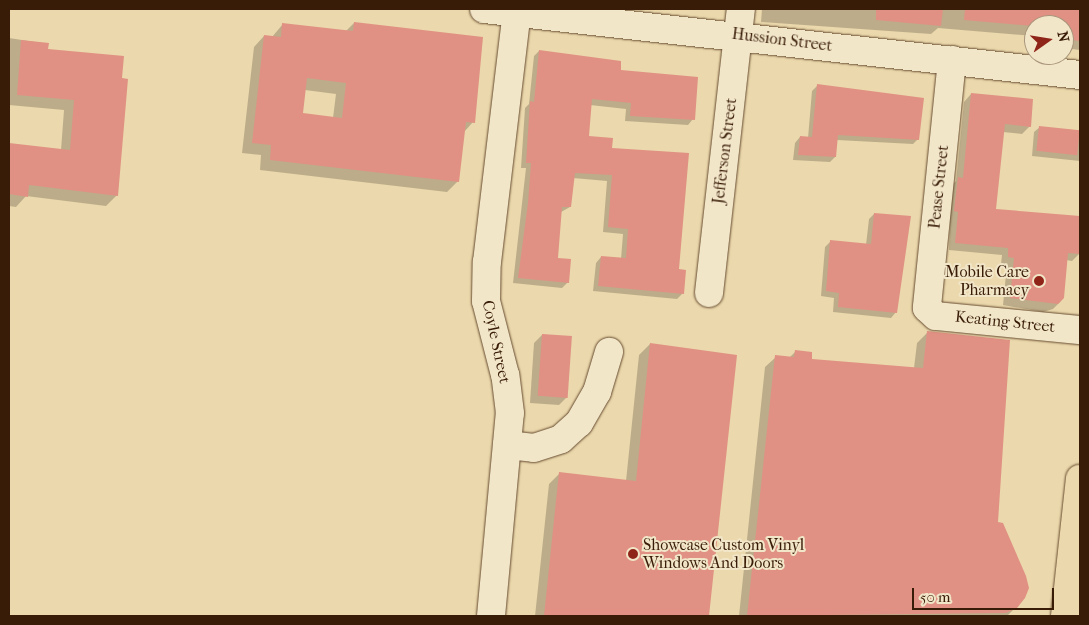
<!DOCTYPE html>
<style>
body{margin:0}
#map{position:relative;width:1089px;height:625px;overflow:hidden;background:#ebd8ac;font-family:"IM FELL French Canon",serif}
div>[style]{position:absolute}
.shadow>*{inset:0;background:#0003}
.building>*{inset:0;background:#e09183;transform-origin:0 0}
.roads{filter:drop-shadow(0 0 1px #664b30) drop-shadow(0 0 1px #664b30)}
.minor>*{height:28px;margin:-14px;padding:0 14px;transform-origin:14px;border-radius:14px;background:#f2e6c9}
.major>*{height:28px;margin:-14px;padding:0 14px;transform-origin:14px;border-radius:14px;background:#ebd8ac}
.dots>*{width:14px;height:14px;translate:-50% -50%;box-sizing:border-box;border:2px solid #f2e6c9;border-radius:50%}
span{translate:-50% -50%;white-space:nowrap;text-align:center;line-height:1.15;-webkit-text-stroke:4px #f2e6c9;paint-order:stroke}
.street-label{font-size:16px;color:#391c07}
.poi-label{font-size:16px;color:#391c07}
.right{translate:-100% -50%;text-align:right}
.left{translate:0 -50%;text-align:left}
.frame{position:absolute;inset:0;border:10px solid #391c07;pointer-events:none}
.north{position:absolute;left:1024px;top:15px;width:50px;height:50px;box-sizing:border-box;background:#f2e6c9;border:1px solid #a8957b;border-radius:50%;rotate:77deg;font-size:14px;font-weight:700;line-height:20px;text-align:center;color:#391c07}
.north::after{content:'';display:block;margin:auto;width:18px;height:22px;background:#8f2418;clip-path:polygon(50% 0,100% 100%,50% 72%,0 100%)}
.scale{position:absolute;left:912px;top:588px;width:142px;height:22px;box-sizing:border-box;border:2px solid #391c07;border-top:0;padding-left:6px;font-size:15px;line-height:18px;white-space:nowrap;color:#391c07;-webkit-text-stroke:4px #f2e6c9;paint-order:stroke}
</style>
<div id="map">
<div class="shadow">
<div style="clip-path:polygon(762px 9px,1080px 9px,1080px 50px,1064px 48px,1064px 25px,1034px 25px,1034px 36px,938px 28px,931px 34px,761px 22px)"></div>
<div style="clip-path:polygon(evenodd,354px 23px,473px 122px,464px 132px,458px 181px,447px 192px,260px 170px,261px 155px,242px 153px,254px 47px,264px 36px,272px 37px,283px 24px,346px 31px,354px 23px,305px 90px,336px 94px,333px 118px,302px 114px,305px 90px)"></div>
<div style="clip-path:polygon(9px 38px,48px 44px,47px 51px,122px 57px,117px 195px,106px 206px,26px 196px,16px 207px,9px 206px,9px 144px,61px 150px,64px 110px,9px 105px)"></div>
<div style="clip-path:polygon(539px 51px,619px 71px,693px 119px,688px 125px,625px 121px,626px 109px,590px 105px,588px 137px,610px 149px,678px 270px,683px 293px,677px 299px,593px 291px,596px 263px,601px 257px,621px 259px,623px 234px,603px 232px,607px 181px,573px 178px,570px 207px,561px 212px,557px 259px,568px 282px,562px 288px,513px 283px,526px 168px,521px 168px,525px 108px,529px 104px,534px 56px)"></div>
<div style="clip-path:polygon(817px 86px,918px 139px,913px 144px,837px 140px,835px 157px,830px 162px,793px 160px,795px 143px,800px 137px,808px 138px,812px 91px)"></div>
<div style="clip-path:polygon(971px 94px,1030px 126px,1022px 134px,1003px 132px,995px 210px,1080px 217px,1079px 254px,1072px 261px,1066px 260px,1061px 301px,1053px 309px,1043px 312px,1003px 305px,1007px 264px,1001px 264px,1002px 255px,949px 250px,951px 186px,956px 181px,964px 102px)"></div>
<div style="clip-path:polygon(1040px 127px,1080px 131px,1080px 161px,1032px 156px,1034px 132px)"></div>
<div style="clip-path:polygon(874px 214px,909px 217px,896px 312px,891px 318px,833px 312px,834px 298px,821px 296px,825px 247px,831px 241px,866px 245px,869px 219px)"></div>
<div style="clip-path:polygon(927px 333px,997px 523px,1016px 607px,1007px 616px,739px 616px,765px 367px,776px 357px,789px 358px,795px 352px,811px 360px,914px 368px,917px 343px)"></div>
<div style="clip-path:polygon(542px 335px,567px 397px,559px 405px,530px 403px,534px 343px)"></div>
<div style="clip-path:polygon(650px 344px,736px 356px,708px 616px,535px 616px,549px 484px,560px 473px,626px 481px,639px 355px)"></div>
</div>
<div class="building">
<div style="clip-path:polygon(876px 9px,943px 9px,941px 26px,876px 20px)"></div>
<div style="clip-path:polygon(965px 9px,1080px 9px,1080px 41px,1064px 39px,1064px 25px,1033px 26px,964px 20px)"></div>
<div style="clip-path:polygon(evenodd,354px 22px,483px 37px,475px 123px,466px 122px,459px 182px,270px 160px,271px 145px,252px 143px,264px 35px,281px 37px,282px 23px,353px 31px,354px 22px,307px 78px,346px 83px,342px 118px,303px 113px,307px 78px)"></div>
<div style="clip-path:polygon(21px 40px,49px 43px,48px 49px,124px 56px,122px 78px,128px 79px,118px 196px,29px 185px,28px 197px,9px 194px,9px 143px,70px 150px,74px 100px,17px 95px)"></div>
<div style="clip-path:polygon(539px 50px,621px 61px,621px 70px,698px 77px,695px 120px,630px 116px,631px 103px,592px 99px,589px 136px,613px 138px,612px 148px,689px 153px,679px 269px,686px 270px,684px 294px,598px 286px,601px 256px,626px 258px,628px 229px,608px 227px,612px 175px,575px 173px,571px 207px,562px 207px,558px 258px,571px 259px,569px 283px,518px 278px,528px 203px,531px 163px,526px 163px,530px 101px,534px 102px)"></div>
<div style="clip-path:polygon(817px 84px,924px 98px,919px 140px,838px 135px,836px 157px,798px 155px,800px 136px,812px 137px)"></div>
<div style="clip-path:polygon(971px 93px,1033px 99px,1031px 127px,1005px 124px,996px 209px,1080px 216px,1080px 254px,1068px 253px,1064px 298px,1058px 304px,1010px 298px,1014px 258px,1008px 257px,1008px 248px,955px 243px,958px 212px,954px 211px,958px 177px,963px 178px)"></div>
<div style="left:1039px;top:126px;width:41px;height:25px;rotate:6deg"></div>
<div style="clip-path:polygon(874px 213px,911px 216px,897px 313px,838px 307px,839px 293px,826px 291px,830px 240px,871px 244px)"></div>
<div style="clip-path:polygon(927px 331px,1010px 340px,998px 522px,1003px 523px,1026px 576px,1029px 588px,1025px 598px,1017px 608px,1006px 613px,747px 616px,775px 355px,794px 357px,795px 350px,812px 352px,812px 359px,923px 368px)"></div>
<div style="left:542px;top:334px;width:30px;height:62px;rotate:4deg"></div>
<div style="clip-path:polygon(650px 343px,737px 355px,709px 616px,544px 616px,559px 472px,636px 481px)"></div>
</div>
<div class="roads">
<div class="minor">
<div style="left:484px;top:9px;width:600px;rotate:6.32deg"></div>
<div style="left:952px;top:60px;width:249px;rotate:95.8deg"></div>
<div style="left:927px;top:308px;width:12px;rotate:42deg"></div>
<div style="left:936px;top:316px;width:145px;rotate:5.6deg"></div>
<div style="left:709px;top:293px;width:286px;rotate:-83.6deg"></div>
<div style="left:507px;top:445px;width:27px;rotate:6deg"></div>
<div style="left:534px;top:448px;width:28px;rotate:-18deg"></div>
<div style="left:561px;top:439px;width:24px;rotate:-42deg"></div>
<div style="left:579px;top:423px;width:36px;rotate:-60deg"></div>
<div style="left:597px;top:392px;width:42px;rotate:-73.3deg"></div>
<div style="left:491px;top:616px;width:204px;rotate:-84.7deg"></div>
<div style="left:510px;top:413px;width:38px;rotate:-97deg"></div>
<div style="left:505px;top:375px;width:76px;rotate:-104.4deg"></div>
<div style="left:486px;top:301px;width:39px;rotate:-89deg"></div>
<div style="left:487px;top:262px;width:255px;rotate:-83.2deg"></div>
</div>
<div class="major">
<div style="left:1065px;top:616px;width:138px;rotate:-83.8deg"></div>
</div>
</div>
<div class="dots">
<div style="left:1039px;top:281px;background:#8f2418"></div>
<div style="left:633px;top:554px;background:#8f2418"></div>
</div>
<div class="street-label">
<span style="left:782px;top:40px;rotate:7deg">Hussion Street</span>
<span style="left:725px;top:151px;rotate:-83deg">Jefferson Street</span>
<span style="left:939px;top:187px;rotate:-84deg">Pease Street</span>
<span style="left:1005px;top:322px;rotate:6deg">Keating Street</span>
<span style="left:496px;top:342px;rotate:78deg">Coyle Street</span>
</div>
<div class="poi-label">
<span class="right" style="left:1029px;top:281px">Mobile Care<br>Pharmacy</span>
<span class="left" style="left:643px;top:554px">Showcase Custom Vinyl<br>Windows And Doors</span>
</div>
<div class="frame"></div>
<div class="north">N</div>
<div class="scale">50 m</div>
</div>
